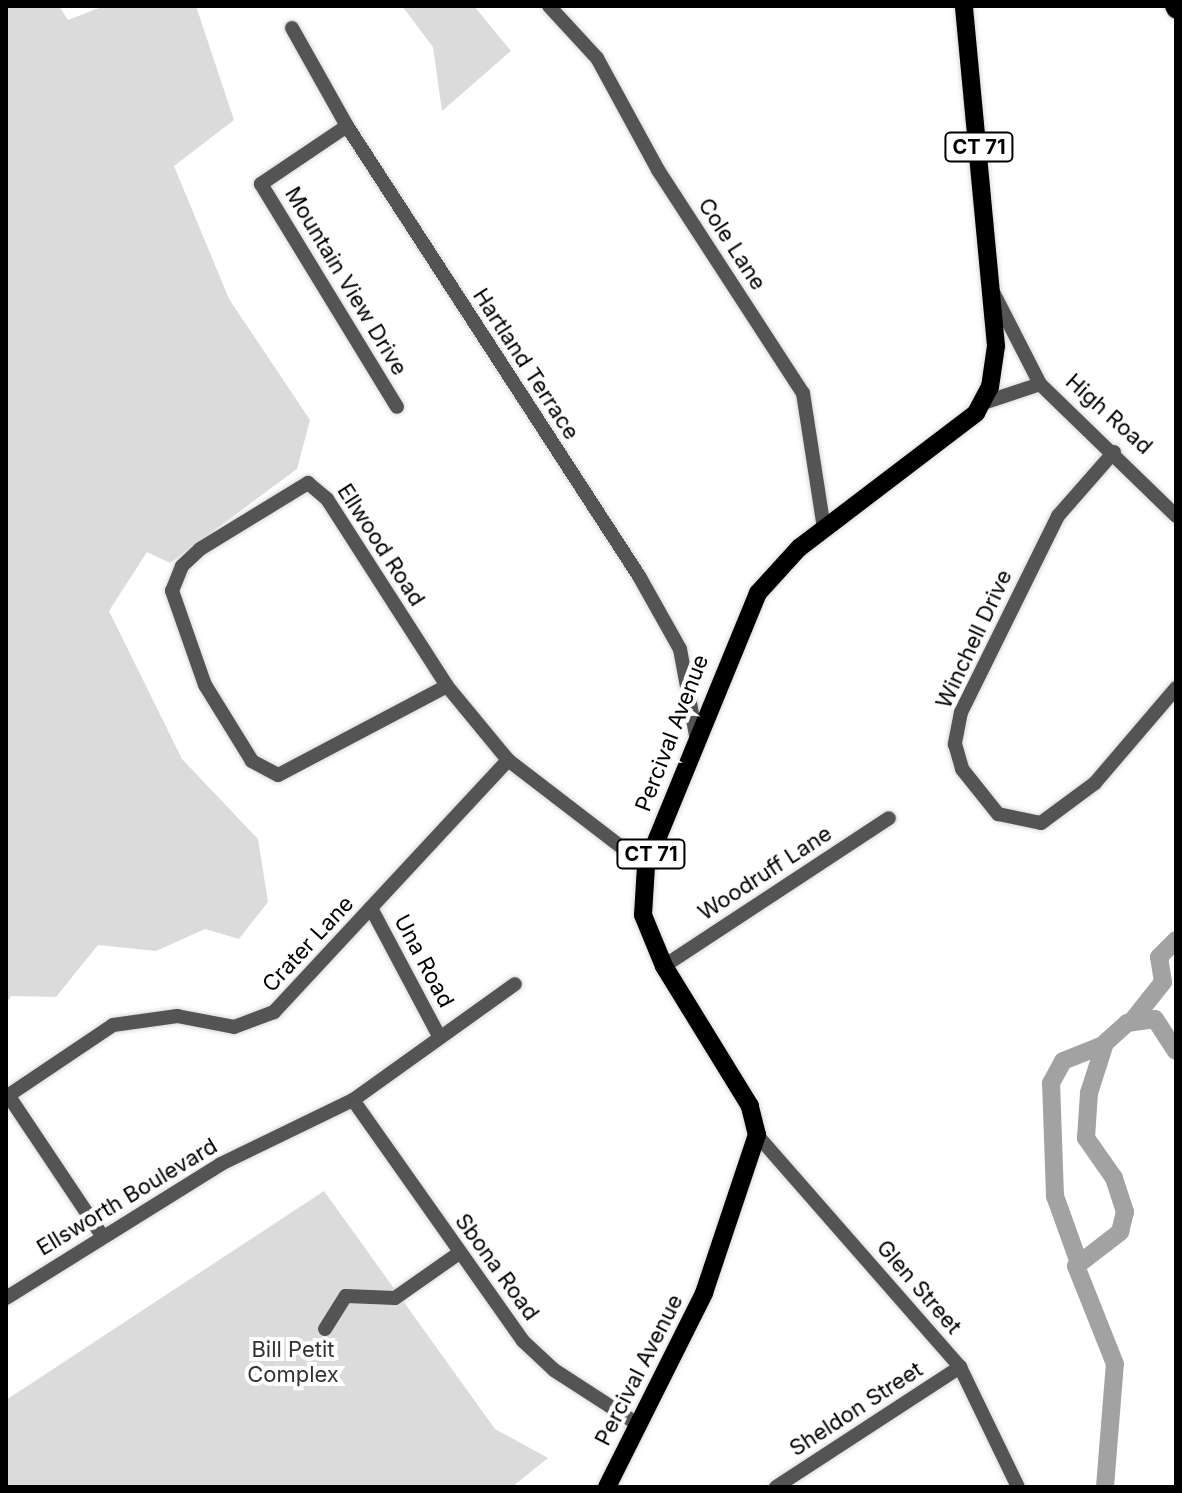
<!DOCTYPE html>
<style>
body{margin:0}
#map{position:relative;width:1182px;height:1493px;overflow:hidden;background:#fff;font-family:Inter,sans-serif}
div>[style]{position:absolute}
.green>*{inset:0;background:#dbdbdb}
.river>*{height:18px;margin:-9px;padding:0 9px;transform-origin:9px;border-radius:9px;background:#a2a2a2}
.roads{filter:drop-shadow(0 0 2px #dbdbdb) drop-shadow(0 0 2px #dbdbdb)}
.minor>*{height:14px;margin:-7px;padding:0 7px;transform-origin:7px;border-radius:7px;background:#545454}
.major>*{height:18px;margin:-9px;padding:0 9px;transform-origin:9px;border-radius:9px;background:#000}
span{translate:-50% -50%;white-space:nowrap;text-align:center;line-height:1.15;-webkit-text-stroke:8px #fff;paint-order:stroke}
.shield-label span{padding:2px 6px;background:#fff;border:2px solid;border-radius:6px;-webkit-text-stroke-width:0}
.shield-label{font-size:20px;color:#000;font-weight:700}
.street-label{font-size:22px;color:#000}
.park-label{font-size:22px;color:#323232}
.frame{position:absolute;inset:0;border:8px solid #000;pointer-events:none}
</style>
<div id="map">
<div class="green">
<div style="clip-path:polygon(6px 6px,59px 6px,68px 20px,104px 6px,196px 6px,234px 120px,174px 166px,229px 299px,310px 420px,297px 469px,170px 563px,147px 552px,109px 611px,182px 759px,258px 839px,268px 902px,239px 939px,205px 929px,156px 951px,98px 945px,56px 997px,11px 996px,6px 1005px)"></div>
<div style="clip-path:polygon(402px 6px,474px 6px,511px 51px,442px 111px,433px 47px)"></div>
<div style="clip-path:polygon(324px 1191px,495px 1429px,548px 1458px,512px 1487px,6px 1487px,6px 1400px)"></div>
</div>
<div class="river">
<div style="left:1132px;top:1021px;width:50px;rotate:-51.5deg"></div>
<div style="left:1163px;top:982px;width:25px;rotate:-99deg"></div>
<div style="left:1159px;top:957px;width:24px;rotate:-45deg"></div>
<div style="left:1078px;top:1260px;width:68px;rotate:-109.8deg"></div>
<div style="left:1055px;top:1196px;width:113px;rotate:-92deg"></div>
<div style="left:1051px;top:1083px;width:25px;rotate:-61deg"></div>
<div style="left:1063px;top:1061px;width:43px;rotate:-21.8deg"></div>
<div style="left:1105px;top:1487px;width:123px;rotate:-85.4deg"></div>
<div style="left:1115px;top:1364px;width:105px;rotate:-111.7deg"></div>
<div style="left:1076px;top:1266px;width:56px;rotate:-37.7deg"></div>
<div style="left:1120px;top:1232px;width:21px;rotate:-76deg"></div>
<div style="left:1125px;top:1212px;width:36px;rotate:-108deg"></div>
<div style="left:1114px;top:1178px;width:49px;rotate:-125deg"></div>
<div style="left:1086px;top:1138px;width:45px;rotate:-86.2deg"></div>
<div style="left:1089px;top:1093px;width:52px;rotate:-72.3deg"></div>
<div style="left:1105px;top:1043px;width:30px;rotate:-42deg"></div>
<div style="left:1127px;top:1023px;width:28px;rotate:-8deg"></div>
<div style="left:1155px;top:1019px;width:38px;rotate:57deg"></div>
</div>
<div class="roads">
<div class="minor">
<div style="left:549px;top:6px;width:71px;rotate:47.3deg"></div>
<div style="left:597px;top:58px;width:128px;rotate:61.4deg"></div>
<div style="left:658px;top:170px;width:266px;rotate:57deg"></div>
<div style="left:803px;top:393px;width:138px;rotate:81.2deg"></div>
<div style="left:292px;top:28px;width:112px;rotate:60.7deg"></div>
<div style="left:347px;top:126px;width:536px;rotate:57.02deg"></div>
<div style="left:639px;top:576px;width:84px;rotate:60.7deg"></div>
<div style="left:680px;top:649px;width:87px;rotate:79.5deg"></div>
<div style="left:347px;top:126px;width:104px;rotate:146deg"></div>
<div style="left:261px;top:184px;width:261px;rotate:58.6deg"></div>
<div style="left:994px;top:294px;width:101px;rotate:62.9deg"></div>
<div style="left:1040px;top:384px;width:190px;rotate:44.1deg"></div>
<div style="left:983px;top:403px;width:60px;rotate:-18.4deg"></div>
<div style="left:1114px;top:452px;width:85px;rotate:131.2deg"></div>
<div style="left:1058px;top:516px;width:219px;rotate:116.3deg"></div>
<div style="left:961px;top:712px;width:33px;rotate:101deg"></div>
<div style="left:955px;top:744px;width:26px;rotate:74deg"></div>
<div style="left:962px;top:769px;width:58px;rotate:51.3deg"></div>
<div style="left:998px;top:814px;width:44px;rotate:11.8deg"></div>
<div style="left:1041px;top:823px;width:67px;rotate:-36.5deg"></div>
<div style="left:1095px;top:783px;width:125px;rotate:-49.5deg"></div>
<div style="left:308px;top:483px;width:25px;rotate:40deg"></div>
<div style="left:327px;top:499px;width:222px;rotate:57.3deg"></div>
<div style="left:447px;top:686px;width:191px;rotate:152.2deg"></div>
<div style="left:278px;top:775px;width:30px;rotate:-152deg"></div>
<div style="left:252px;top:761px;width:89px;rotate:-121.7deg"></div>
<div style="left:205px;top:685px;width:100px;rotate:-109.3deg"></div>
<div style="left:172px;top:591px;width:27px;rotate:-68deg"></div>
<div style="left:182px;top:566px;width:25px;rotate:-43deg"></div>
<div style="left:200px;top:549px;width:127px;rotate:-31.4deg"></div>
<div style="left:447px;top:686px;width:96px;rotate:50.5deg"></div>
<div style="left:508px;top:760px;width:174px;rotate:37.5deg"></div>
<div style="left:371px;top:908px;width:143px;rotate:62deg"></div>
<div style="left:664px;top:966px;width:269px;rotate:-33.3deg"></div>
<div style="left:8px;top:1095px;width:167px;rotate:56.2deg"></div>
<div style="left:6px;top:1097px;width:129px;rotate:-33.9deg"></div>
<div style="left:113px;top:1025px;width:65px;rotate:-8deg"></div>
<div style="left:177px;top:1016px;width:58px;rotate:10.9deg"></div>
<div style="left:234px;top:1027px;width:43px;rotate:-20.6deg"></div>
<div style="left:274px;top:1012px;width:344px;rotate:-47.1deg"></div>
<div style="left:353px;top:1100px;width:295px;rotate:54.8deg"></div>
<div style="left:523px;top:1341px;width:42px;rotate:43.1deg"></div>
<div style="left:554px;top:1370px;width:101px;rotate:32.9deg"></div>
<div style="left:757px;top:1135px;width:308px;rotate:48.8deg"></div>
<div style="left:960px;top:1367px;width:133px;rotate:64.2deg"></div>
<div style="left:6px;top:1298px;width:253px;rotate:-31.9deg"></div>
<div style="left:221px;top:1164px;width:147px;rotate:-25.9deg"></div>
<div style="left:353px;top:1100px;width:199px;rotate:-35.6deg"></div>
<div style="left:325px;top:1329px;width:39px;rotate:-58deg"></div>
<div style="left:346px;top:1296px;width:49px;rotate:2.3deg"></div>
<div style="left:395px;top:1298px;width:78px;rotate:-35.1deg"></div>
<div style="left:776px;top:1487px;width:220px;rotate:-33.1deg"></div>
</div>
<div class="major">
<div style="left:1174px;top:6px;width:4px;rotate:63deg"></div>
<div style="left:607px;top:1487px;width:217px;rotate:-63.4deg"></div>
<div style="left:704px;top:1293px;width:167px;rotate:-71.5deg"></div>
<div style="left:757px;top:1135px;width:30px;rotate:-104deg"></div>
<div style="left:750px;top:1106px;width:164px;rotate:-121.6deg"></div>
<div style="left:664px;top:966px;width:55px;rotate:-112.4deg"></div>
<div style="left:643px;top:915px;width:49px;rotate:-86.5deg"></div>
<div style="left:646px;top:866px;width:295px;rotate:-67.7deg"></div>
<div style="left:758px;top:593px;width:61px;rotate:-47.7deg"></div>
<div style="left:799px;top:548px;width:223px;rotate:-37.3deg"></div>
<div style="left:976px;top:413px;width:30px;rotate:-62deg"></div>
<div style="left:990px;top:387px;width:41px;rotate:-81.7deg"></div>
<div style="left:996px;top:346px;width:342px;rotate:-95.4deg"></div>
</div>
</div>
<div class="shield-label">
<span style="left:979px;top:147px">CT 71</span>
<span style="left:651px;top:854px">CT 71</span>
</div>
<div class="street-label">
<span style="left:732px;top:244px;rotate:57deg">Cole Lane</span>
<span style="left:346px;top:281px;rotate:59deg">Mountain View Drive</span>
<span style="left:526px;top:364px;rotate:57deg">Hartland Terrace</span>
<span style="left:1109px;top:414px;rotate:42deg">High Road</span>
<span style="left:381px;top:545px;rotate:57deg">Ellwood Road</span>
<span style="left:974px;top:639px;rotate:-65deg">Winchell Drive</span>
<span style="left:672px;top:733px;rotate:-69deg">Percival Avenue</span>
<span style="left:765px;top:873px;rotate:-33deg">Woodruff Lane</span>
<span style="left:308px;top:944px;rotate:-47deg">Crater Lane</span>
<span style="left:424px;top:961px;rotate:62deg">Una Road</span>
<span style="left:127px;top:1197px;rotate:-31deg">Ellsworth Boulevard</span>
<span style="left:497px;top:1267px;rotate:54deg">Sbona Road</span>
<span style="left:919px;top:1287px;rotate:49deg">Glen Street</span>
<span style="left:639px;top:1370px;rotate:-63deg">Percival Avenue</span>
<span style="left:856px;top:1409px;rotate:-33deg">Sheldon Street</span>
</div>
<div class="park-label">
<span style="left:293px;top:1362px">Bill Petit<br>Complex</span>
</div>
<div class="frame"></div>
</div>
